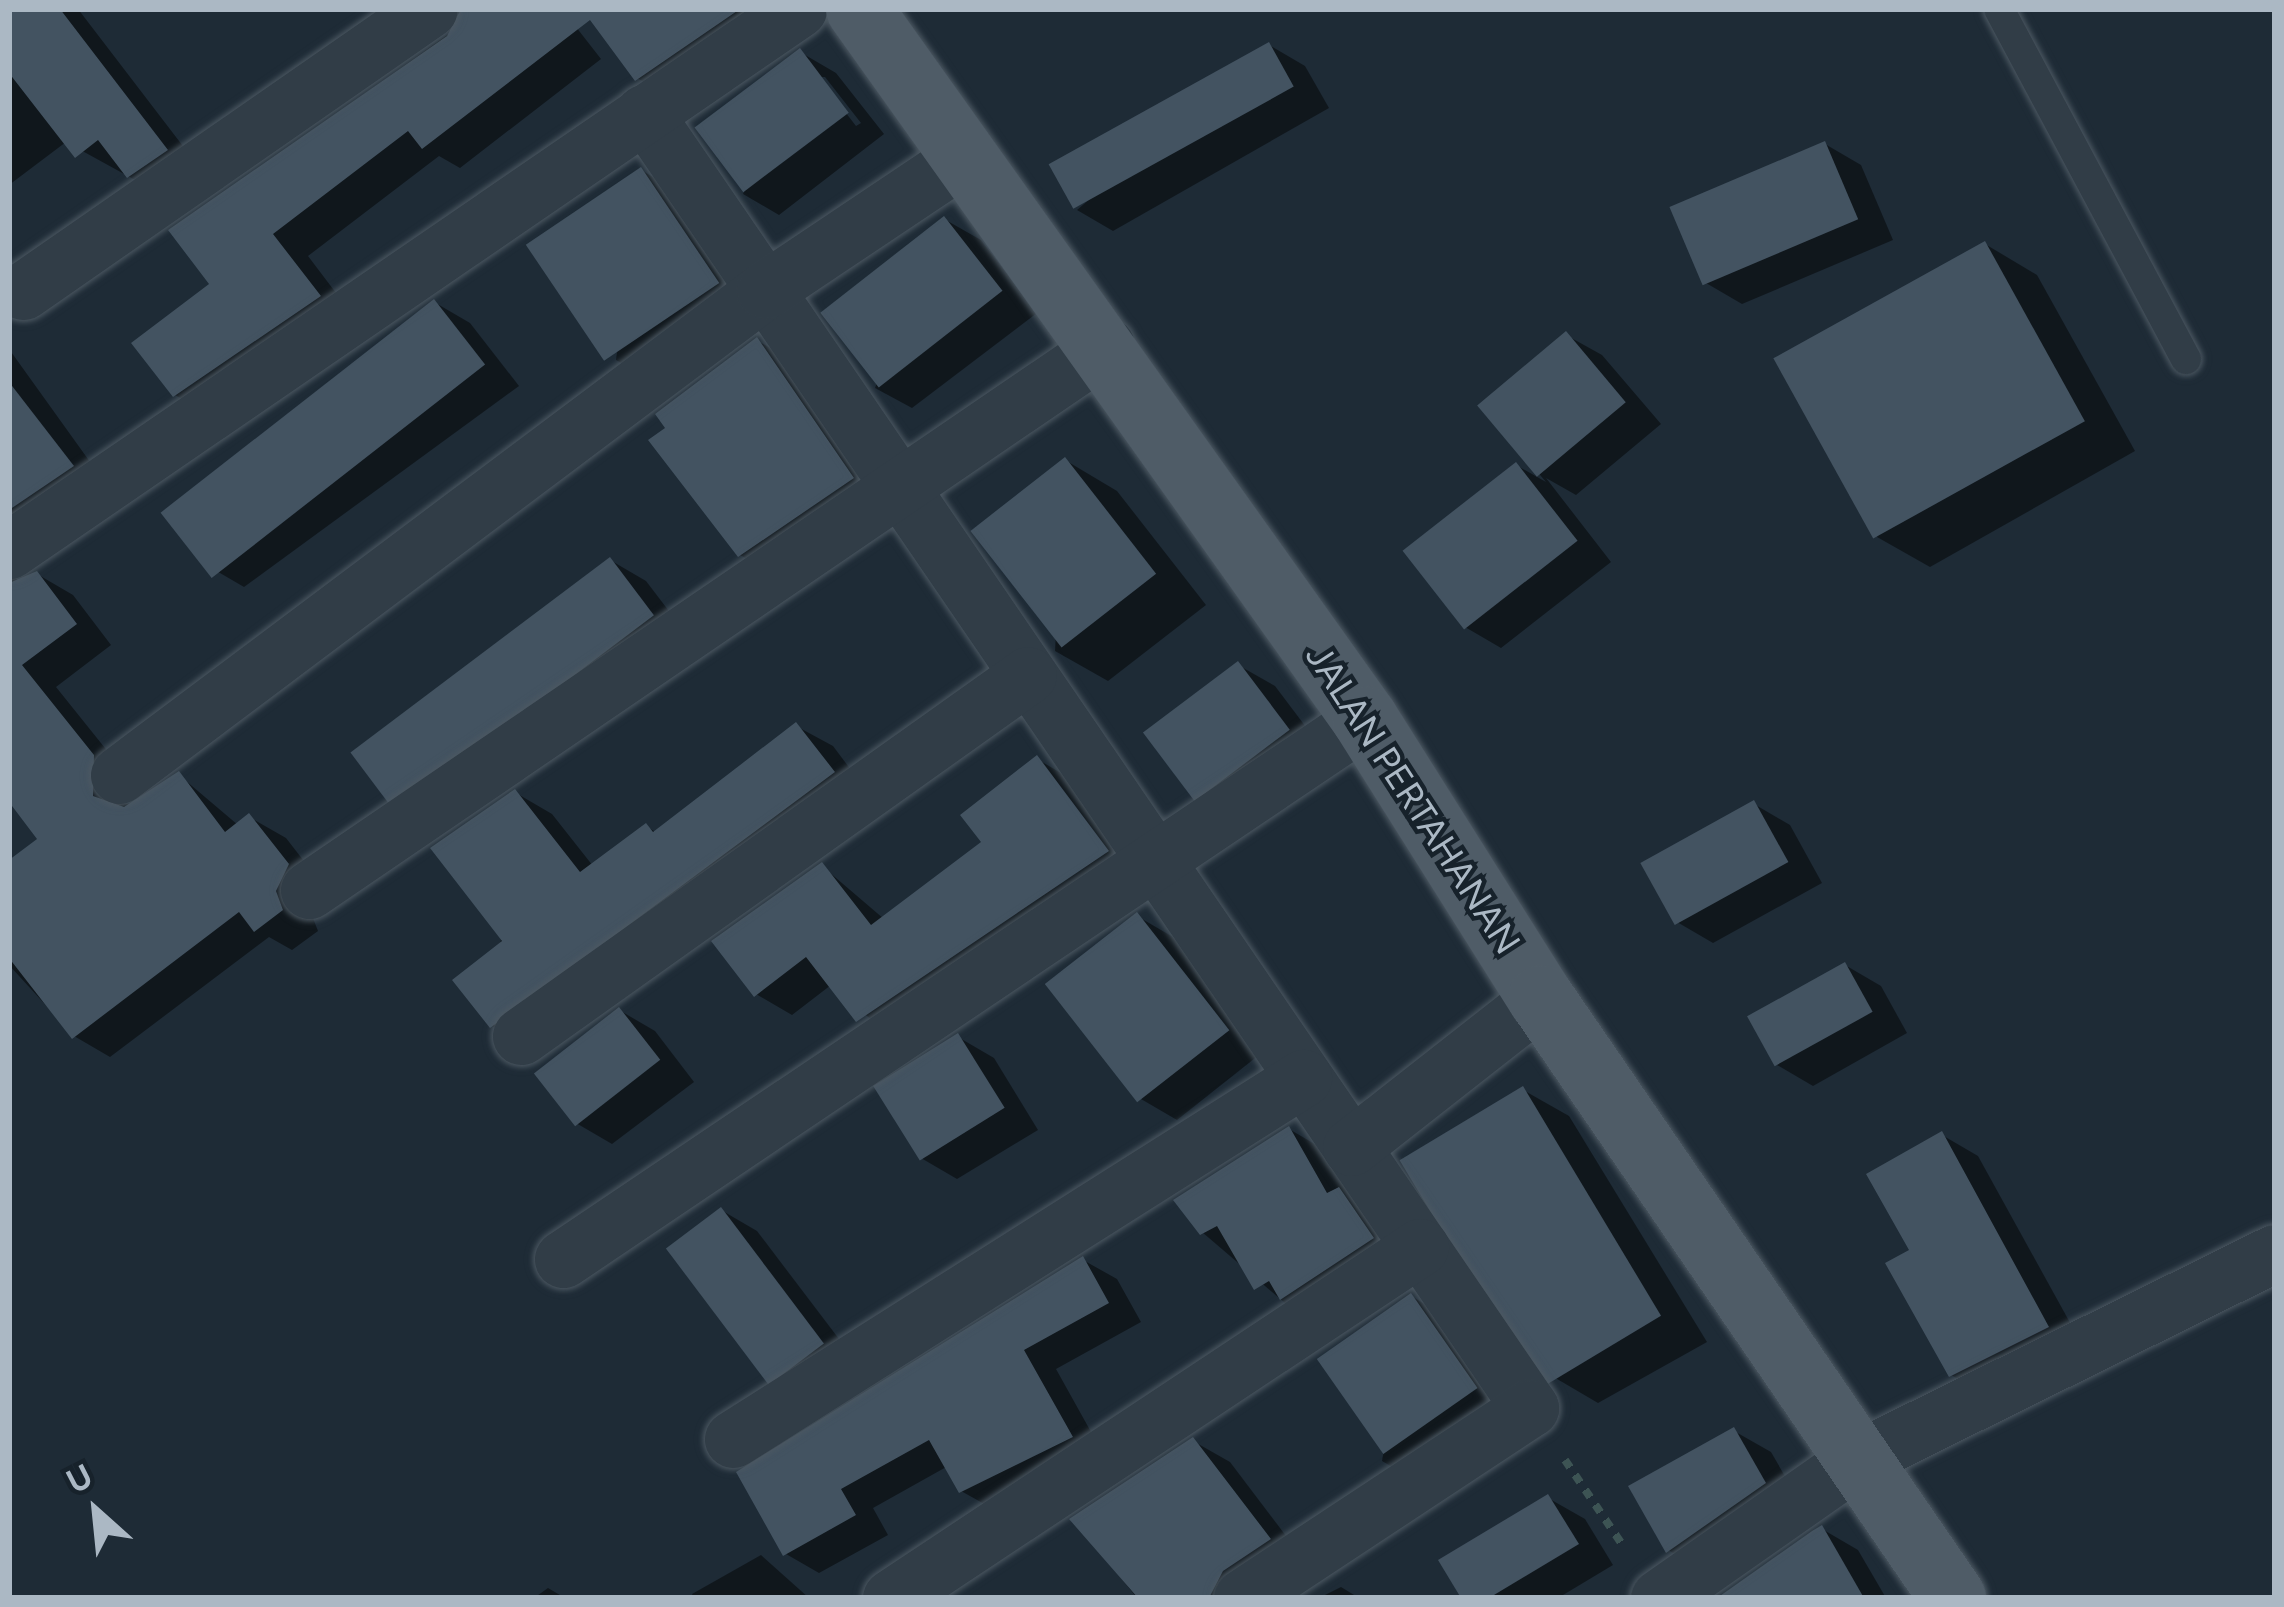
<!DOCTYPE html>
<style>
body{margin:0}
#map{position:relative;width:2284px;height:1607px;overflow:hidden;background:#1e2b36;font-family:Figtree,sans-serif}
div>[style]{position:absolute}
.shadow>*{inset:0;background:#0007}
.building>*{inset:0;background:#435361;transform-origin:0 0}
.path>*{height:8px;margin-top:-4px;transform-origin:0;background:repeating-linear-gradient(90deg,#3d5454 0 9px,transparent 0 18px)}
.roads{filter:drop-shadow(0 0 3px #4c5862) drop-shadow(0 0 3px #4c5862)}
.service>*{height:30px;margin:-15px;padding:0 15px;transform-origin:15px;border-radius:15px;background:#313d47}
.minor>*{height:57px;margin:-28.5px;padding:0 28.5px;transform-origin:28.5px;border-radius:28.5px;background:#313d47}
.primary>*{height:66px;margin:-33px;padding:0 33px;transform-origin:33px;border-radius:33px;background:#4f5c67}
span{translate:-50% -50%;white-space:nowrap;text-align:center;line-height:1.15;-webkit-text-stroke:9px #17222b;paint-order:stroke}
.street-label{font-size:36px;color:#abb8c4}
.frame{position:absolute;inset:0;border:12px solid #abb8c4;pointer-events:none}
.north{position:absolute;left:36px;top:1451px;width:120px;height:120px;-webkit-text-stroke:9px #17222b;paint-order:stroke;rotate:333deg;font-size:33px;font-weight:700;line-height:48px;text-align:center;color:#abb8c4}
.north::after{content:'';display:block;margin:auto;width:42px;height:54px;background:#abb8c4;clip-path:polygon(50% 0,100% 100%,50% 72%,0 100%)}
</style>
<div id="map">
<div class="shadow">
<div style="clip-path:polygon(11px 9px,78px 9px,202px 171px,166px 197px,66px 142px,9px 185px)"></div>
<div style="clip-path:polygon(463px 9px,562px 9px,601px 59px,460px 168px,439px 156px,308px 256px,355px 318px,212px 416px,175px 395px,213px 284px,172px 231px,460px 26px)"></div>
<div style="clip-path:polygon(625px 9px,805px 9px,674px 99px,637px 78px)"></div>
<div style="clip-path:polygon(1269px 45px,1305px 66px,1329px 108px,1113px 231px,1077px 210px)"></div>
<div style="clip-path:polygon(evenodd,800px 52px,836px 73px,884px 134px,779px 215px,743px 194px,800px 52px,818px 77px,825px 77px,861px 123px,856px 126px,818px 77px)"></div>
<div style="clip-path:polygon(1825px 144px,1861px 165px,1893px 240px,1742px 304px,1706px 283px)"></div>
<div style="clip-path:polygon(641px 170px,693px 200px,770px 313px,669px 390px,616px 360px)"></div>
<div style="clip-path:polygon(944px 219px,981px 240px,1037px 313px,912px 408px,875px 388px)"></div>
<div style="clip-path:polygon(1985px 244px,2037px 275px,2135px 451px,1930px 567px,1877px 537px)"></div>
<div style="clip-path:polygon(434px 302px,470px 323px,519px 386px,244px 587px,208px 566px)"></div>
<div style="clip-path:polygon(1566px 335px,1602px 355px,1661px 424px,1576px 495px,1546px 478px,1611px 562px,1501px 648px,1465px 627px,1516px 465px,1546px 482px,1482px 406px)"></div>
<div style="clip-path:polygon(758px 341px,810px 371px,904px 509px,792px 585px,740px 555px)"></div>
<div style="clip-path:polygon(9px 349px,108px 487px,14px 558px,17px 583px,37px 574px,73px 595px,111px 645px,56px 687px,129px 778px,122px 803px,139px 805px,179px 775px,238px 825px,249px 817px,286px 838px,324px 887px,311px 913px,318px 931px,292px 950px,269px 937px,110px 1057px,74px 1036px,9px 965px,9px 864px,41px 839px,9px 797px)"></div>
<div style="clip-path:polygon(1065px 460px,1117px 491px,1206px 605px,1108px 681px,1055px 651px)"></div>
<div style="clip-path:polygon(610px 560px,646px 581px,688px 636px,423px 817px,387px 796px)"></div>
<div style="clip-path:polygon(1238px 665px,1275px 686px,1324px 751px,1230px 815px,1193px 794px)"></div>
<div style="clip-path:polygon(796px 726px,833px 746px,869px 794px,528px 1047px,492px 1026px,516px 793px,552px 814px,593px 866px,646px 826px,657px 833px)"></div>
<div style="clip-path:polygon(1037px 759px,1073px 780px,1143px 872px,895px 1040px,831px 985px,792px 1015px,756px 994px,822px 866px,884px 919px,985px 842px)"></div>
<div style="clip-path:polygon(1754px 804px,1790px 825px,1822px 883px,1713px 943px,1677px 922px)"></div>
<div style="clip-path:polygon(1137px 916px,1173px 937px,1264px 1051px,1177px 1120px,1141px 1099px)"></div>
<div style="clip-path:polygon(1845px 965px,1881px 986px,1907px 1033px,1813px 1086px,1777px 1065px)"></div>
<div style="clip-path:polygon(619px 1010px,655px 1031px,694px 1082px,612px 1144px,576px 1123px)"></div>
<div style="clip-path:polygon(958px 1037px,994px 1058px,1038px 1130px,957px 1179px,921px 1158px)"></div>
<div style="clip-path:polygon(1523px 1090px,1569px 1116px,1707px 1342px,1598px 1403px,1552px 1376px)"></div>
<div style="clip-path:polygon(1289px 1129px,1325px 1150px,1408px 1259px,1292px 1309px,1202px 1232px)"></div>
<div style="clip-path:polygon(1942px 1135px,1978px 1156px,2084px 1348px,1988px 1396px,1951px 1375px,1913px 1251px)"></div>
<div style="clip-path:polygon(721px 1210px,757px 1231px,858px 1364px,804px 1398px,768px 1377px)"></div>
<div style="clip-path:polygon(1083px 1260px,1117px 1279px,1141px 1322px,1056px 1369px,1105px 1457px,995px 1510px,961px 1491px,948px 1466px,873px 1508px,888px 1535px,819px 1573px,786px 1554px,740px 1473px)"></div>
<div style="clip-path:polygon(1411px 1296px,1447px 1317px,1512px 1411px,1418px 1482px,1382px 1461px)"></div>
<div style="clip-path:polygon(1734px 1431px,1771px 1452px,1801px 1504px,1705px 1571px,1668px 1550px)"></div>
<div style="clip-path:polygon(1193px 1441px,1230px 1462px,1305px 1561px,1255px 1598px,1137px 1598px,1074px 1520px)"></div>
<div style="clip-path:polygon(1548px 1498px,1585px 1519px,1613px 1565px,1558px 1598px,1465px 1598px)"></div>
<div style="clip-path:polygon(1822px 1529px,1858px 1550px,1886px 1598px,1722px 1598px)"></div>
<div style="clip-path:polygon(761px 1555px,809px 1598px,694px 1598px,692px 1594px)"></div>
<div style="clip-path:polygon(1341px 1587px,1359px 1598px,1319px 1598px)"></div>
<div style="clip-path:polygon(548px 1588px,565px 1598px,534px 1598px)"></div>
</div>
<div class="building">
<div style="clip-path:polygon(9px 9px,60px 9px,168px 150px,127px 178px,98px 140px,75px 158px,9px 73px)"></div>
<div style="clip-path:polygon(461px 9px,740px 9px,635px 81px,590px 20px,422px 149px,408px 131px,273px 234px,321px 296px,173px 397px,131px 343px,209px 284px,168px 230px,447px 36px)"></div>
<div style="left:1269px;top:42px;width:51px;height:252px;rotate:61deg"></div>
<div style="left:800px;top:48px;width:81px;height:132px;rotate:53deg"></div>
<div style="left:1825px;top:141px;width:85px;height:169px;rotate:67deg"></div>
<div style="left:641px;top:167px;width:140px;height:139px;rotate:56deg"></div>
<div style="left:944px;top:216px;width:95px;height:157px;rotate:52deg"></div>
<div style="left:1985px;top:241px;width:206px;height:242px;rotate:61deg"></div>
<div style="left:434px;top:299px;width:83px;height:347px;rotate:52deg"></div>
<div style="left:1566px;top:331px;width:93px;height:116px;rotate:50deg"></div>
<div style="clip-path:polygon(757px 337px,854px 478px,738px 557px,648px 440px,665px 428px,655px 414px)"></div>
<div style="clip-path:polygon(9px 382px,74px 466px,9px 510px)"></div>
<div style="left:1065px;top:457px;width:148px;height:120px;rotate:52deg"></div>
<div style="left:1516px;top:462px;width:100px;height:144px;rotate:52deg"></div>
<div style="left:610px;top:557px;width:73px;height:325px;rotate:53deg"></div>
<div style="clip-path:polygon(37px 571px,77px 624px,22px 665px,94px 755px,93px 796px,124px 807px,179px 771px,225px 832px,249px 813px,289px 864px,276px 891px,283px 910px,254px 932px,239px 912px,72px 1039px,9px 958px,9px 860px,37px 839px,9px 802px,9px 583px)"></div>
<div style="left:1238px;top:661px;width:86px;height:119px;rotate:53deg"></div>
<div style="clip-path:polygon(796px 722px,835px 772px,490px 1028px,452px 980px,502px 941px,430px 848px,515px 789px,580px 872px,646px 823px,653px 832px)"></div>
<div style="clip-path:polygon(1037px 755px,1109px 851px,856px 1022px,806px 957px,754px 997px,711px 941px,822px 862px,871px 925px,981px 842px,960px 815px)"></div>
<div style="left:1754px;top:800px;width:71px;height:130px;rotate:61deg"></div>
<div style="left:1137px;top:912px;width:150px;height:117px;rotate:52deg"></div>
<div style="left:1845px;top:962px;width:57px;height:112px;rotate:61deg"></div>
<div style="left:619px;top:1007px;width:67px;height:108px;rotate:52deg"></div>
<div style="left:958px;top:1033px;width:88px;height:100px;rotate:58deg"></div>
<div style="left:1523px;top:1086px;width:268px;height:144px;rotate:59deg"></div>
<div style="clip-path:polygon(1289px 1126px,1327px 1193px,1339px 1187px,1374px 1238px,1280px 1300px,1269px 1281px,1254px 1290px,1217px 1226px,1200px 1235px,1173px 1200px)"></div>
<div style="clip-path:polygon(1942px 1131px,2049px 1327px,1949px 1377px,1885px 1263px,1909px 1250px,1866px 1174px)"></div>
<div style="left:721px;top:1207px;width:171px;height:69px;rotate:53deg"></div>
<div style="clip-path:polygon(1083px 1256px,1109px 1303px,1024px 1350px,1073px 1437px,959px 1493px,929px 1440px,841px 1489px,856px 1515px,783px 1556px,736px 1472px)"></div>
<div style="left:1411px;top:1293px;width:116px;height:115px;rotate:55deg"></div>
<div style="clip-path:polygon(1734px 1427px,1766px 1483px,1666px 1553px,1628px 1486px)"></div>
<div style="clip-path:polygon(1193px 1437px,1271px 1539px,1223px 1571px,1209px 1598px,1138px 1598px,1069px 1519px)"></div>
<div style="clip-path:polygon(1548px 1494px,1579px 1544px,1489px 1598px,1461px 1598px,1438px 1560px)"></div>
<div style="clip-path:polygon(1822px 1525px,1864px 1598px,1717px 1598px,1812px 1531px)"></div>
</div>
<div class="path">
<div style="left:1565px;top:1460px;width:105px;rotate:55.9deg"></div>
</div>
<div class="roads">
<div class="service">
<div style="left:1999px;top:9px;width:397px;rotate:61.9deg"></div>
</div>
<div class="minor">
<div style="left:644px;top:113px;width:1569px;rotate:55.62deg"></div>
<div style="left:1530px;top:1408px;width:345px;rotate:146.6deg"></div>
<div style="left:23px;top:291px;width:494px;rotate:-34.8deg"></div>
<div style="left:9px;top:550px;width:957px;rotate:-34.44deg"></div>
<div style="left:119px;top:775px;width:808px;rotate:-36.9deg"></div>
<div style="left:765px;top:290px;width:243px;rotate:-33.8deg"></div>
<div style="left:309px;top:890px;width:965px;rotate:-34.32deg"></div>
<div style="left:521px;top:1036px;width:622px;rotate:-35.45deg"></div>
<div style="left:1351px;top:1147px;width:241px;rotate:-38.1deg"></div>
<div style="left:563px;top:1259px;width:967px;rotate:-33.95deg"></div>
<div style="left:733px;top:1439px;width:675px;rotate:-32.35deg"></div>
<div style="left:891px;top:1598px;width:635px;rotate:-33.56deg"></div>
<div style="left:1659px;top:1598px;width:241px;rotate:-35deg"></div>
<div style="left:1856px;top:1460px;width:467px;rotate:-26.3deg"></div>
</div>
<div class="primary">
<div style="left:859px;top:9px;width:872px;rotate:54.52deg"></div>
<div style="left:1365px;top:719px;width:330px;rotate:57.8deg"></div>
<div style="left:1541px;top:998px;width:728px;rotate:55.52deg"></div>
</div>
</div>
<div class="street-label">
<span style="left:1413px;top:799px;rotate:57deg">JALAN PERTAHANAN</span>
</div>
<div class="frame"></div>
<div class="north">U</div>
</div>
